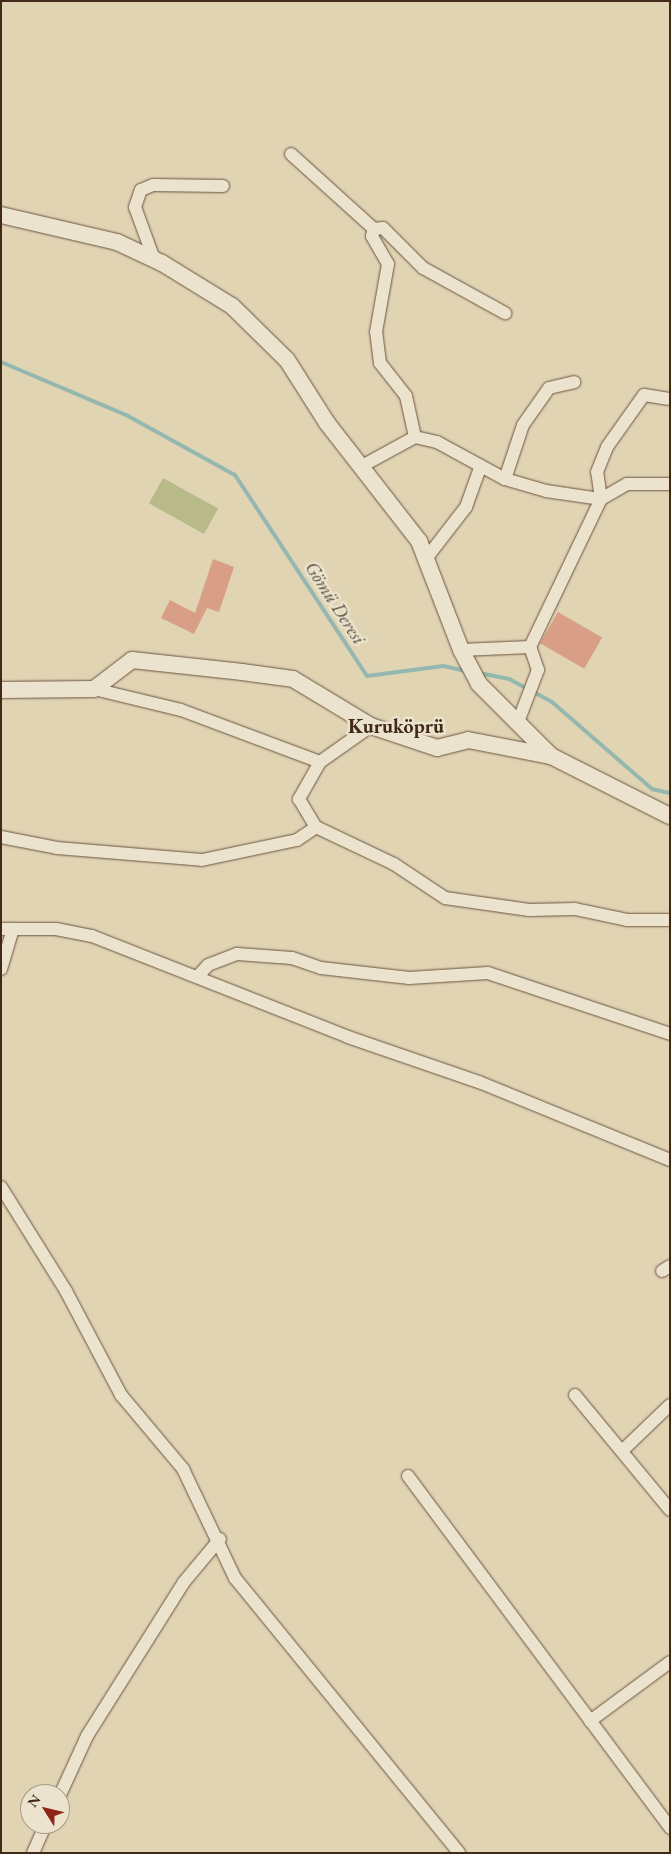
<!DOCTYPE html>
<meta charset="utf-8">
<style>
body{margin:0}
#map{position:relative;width:671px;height:1854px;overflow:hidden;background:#e1d4b3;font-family:"EB Garamond",serif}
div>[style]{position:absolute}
.green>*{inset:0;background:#b8bb89;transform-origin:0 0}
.stream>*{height:4px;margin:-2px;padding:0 2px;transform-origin:2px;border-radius:2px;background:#94b8af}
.building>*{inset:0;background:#d89f86;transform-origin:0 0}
.roads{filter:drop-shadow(0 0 1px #6a5440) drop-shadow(0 0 1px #6a5440)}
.minor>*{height:12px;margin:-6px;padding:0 6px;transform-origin:6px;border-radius:6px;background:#ece3ce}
.tertiary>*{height:16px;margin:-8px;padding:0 8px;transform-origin:8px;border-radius:8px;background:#ece3ce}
span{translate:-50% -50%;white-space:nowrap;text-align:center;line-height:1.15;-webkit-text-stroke:5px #ece3ce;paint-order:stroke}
.water-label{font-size:19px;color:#564d3e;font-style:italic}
.quarter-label{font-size:20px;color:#422919;font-weight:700}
.frame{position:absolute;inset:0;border:2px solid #422919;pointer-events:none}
.north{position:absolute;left:20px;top:1784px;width:50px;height:50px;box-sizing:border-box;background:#ece3ce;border:1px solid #a89986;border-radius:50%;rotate:306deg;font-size:14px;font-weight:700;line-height:20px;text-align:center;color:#422919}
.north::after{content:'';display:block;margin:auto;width:18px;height:22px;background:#8f2418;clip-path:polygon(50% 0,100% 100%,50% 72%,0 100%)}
</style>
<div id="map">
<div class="green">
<div style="left:163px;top:478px;width:63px;height:29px;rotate:29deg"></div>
</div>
<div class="stream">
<div style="left:1px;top:362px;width:138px;rotate:23deg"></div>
<div style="left:128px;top:416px;width:122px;rotate:28.9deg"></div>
<div style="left:235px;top:475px;width:240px;rotate:56.7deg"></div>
<div style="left:367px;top:676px;width:77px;rotate:-7.5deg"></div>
<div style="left:443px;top:666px;width:25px;rotate:12deg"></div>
<div style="left:479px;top:673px;width:31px;rotate:11deg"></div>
<div style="left:509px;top:679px;width:49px;rotate:28.1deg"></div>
<div style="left:552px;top:702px;width:133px;rotate:41deg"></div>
<div style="left:652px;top:789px;width:18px;rotate:13deg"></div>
</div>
<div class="building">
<div style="clip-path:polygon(213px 559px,234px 567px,219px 612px,207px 608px,194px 634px,161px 618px,170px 600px,195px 613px)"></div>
<div style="left:558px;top:612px;width:51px;height:36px;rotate:30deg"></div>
</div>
<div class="roads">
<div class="minor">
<div style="left:291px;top:154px;width:112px;rotate:42.1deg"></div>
<div style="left:154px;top:259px;width:55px;rotate:-110.1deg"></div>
<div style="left:135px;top:207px;width:18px;rotate:-71deg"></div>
<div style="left:141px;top:190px;width:13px;rotate:-23deg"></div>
<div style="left:153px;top:185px;width:70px;rotate:0.8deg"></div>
<div style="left:415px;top:437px;width:42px;rotate:-102.4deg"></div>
<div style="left:406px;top:396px;width:42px;rotate:-128.2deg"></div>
<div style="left:380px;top:363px;width:31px;rotate:-97deg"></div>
<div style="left:376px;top:332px;width:69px;rotate:-80deg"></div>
<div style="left:388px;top:264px;width:32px;rotate:-120deg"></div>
<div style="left:372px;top:236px;width:7px;rotate:-74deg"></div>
<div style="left:374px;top:229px;width:9px;rotate:-6deg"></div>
<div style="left:383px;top:228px;width:57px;rotate:45deg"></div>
<div style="left:423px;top:268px;width:94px;rotate:28.8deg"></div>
<div style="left:362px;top:466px;width:60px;rotate:-28.7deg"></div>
<div style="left:415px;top:437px;width:23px;rotate:13deg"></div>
<div style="left:437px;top:442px;width:77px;rotate:28.6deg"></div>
<div style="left:505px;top:479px;width:43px;rotate:16.3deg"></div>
<div style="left:546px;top:491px;width:56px;rotate:8.3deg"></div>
<div style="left:601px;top:499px;width:27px;rotate:-98deg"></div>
<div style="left:597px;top:472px;width:27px;rotate:-68deg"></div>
<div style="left:607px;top:447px;width:64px;rotate:-54.6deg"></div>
<div style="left:644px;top:395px;width:24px;rotate:9deg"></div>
<div style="left:505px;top:479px;width:57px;rotate:-71.6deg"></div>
<div style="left:523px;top:425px;width:45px;rotate:-54.9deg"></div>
<div style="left:549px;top:388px;width:26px;rotate:-13deg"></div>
<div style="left:425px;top:560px;width:67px;rotate:-52.3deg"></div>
<div style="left:466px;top:507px;width:41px;rotate:-70.3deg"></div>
<div style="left:461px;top:650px;width:69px;rotate:-2.5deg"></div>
<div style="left:94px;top:689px;width:89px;rotate:13.6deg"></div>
<div style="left:181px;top:710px;width:148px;rotate:20.5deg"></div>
<div style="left:518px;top:722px;width:56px;rotate:-69deg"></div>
<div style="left:538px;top:670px;width:24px;rotate:-109deg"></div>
<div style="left:530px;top:647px;width:164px;rotate:-64.4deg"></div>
<div style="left:601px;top:499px;width:30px;rotate:-30deg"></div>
<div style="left:627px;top:484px;width:43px"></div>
<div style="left:371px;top:726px;width:62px;rotate:144.8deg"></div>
<div style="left:320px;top:762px;width:43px;rotate:119.6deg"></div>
<div style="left:299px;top:799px;width:33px;rotate:59deg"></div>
<div style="left:316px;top:827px;width:86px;rotate:25.4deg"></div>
<div style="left:394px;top:864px;width:61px;rotate:33.7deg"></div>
<div style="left:445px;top:898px;width:85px;rotate:8.1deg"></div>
<div style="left:529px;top:910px;width:46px;rotate:-1.2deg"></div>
<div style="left:575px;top:909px;width:53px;rotate:11.9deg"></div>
<div style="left:627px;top:920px;width:43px"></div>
<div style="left:1px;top:837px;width:57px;rotate:11.1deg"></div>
<div style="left:57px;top:848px;width:145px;rotate:4.7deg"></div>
<div style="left:202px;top:860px;width:97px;rotate:-11.9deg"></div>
<div style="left:297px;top:840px;width:23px;rotate:-34deg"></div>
<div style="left:1px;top:929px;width:55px"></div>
<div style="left:56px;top:929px;width:37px;rotate:11deg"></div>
<div style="left:92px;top:936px;width:275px;rotate:21.5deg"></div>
<div style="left:348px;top:1037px;width:139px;rotate:19deg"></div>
<div style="left:479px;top:1082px;width:206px;rotate:22.2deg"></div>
<div style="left:1px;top:969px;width:42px;rotate:-73.3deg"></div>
<div style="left:197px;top:977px;width:16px;rotate:-47deg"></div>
<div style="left:208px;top:965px;width:31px;rotate:-21deg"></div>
<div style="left:237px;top:954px;width:55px;rotate:4.2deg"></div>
<div style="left:292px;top:958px;width:31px;rotate:19deg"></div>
<div style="left:321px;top:968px;width:89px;rotate:6.5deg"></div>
<div style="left:409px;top:978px;width:79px;rotate:-3.6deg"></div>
<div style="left:488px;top:973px;width:192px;rotate:18.5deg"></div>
<div style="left:1px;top:1187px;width:123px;rotate:58deg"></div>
<div style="left:66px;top:1291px;width:118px;rotate:62.1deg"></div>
<div style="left:121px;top:1395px;width:97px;rotate:50deg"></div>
<div style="left:183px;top:1469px;width:121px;rotate:64.5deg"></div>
<div style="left:235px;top:1578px;width:355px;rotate:50.8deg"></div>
<div style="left:662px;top:1271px;width:9px;rotate:-32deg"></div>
<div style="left:575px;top:1395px;width:149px;rotate:50.4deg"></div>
<div style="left:623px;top:1450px;width:65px;rotate:-43.8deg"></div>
<div style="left:408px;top:1476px;width:439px;rotate:53.3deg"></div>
<div style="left:590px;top:1721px;width:99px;rotate:-36.4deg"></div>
<div style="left:60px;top:1795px;width:65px;rotate:-65.4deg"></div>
<div style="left:87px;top:1736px;width:182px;rotate:-57.8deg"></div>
<div style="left:184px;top:1582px;width:56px;rotate:-50.1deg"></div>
<div style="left:33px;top:1853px;width:32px;rotate:-66deg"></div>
</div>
<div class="tertiary">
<div style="left:1px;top:215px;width:119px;rotate:13.1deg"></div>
<div style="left:117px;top:242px;width:50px;rotate:25deg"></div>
<div style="left:162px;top:263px;width:82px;rotate:31.6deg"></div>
<div style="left:232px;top:306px;width:77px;rotate:44.5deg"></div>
<div style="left:287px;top:360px;width:75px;rotate:57.6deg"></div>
<div style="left:327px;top:423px;width:150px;rotate:52.1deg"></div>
<div style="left:419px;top:541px;width:117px;rotate:68.9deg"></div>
<div style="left:461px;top:650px;width:38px;rotate:62deg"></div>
<div style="left:479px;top:684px;width:102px;rotate:45deg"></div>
<div style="left:551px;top:756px;width:133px;rotate:26.8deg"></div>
<div style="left:1px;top:690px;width:93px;rotate:-0.6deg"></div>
<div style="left:94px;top:689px;width:48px;rotate:-37.3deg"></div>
<div style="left:132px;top:660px;width:111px;rotate:6.2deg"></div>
<div style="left:242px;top:672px;width:51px;rotate:7.8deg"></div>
<div style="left:293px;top:679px;width:91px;rotate:31.1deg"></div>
<div style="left:371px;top:726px;width:70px;rotate:18.4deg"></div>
<div style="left:437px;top:748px;width:32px;rotate:-14deg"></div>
<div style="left:468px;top:740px;width:85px;rotate:10.9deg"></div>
</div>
</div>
<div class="water-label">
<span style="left:335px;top:603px;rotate:57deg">Gömü Deresi</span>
</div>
<div class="quarter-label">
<span style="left:396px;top:726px">Kuruköprü</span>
</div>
<div class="frame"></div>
<div class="north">N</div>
</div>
